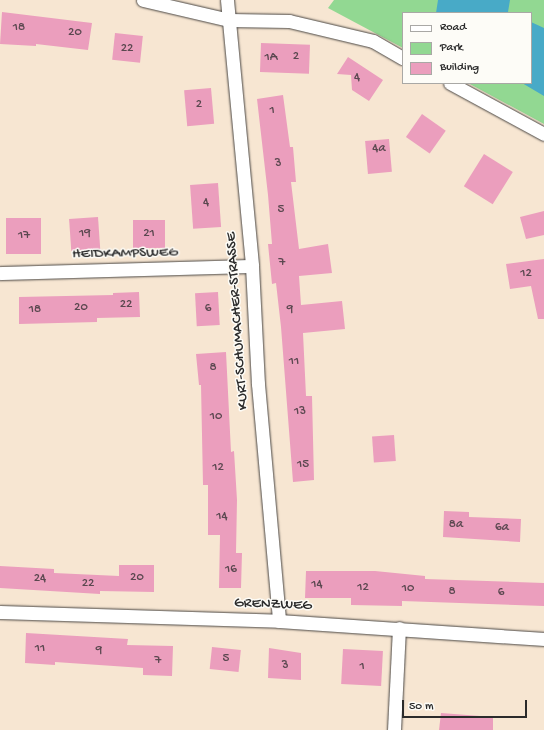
<!DOCTYPE html>
<style>
body{margin:0}
#map{position:relative;width:544px;height:730px;overflow:hidden;background:#f7e6d2;font-family:"Gochi Hand",sans-serif}
div>[style]{position:absolute}
.green>*{inset:0;background:#92d892}
.water>*{inset:0;background:#48aac7}
.building>*{inset:0;background:#eb9ebd;transform-origin:0 0}
.roads{filter:drop-shadow(0 0 1px #4a4744) drop-shadow(0 0 1px #4a4744)}
.street>*{height:13px;margin:-6.5px;padding:0 6.5px;transform-origin:6.5px;border-radius:6.5px;background:#fff}
span{translate:-50% -50%;white-space:nowrap;text-align:center;line-height:1.15;-webkit-text-stroke:3px #fdfcf7;paint-order:stroke}
.number-label{font-size:13px;color:#5b4850}
.number-label span{-webkit-text-stroke-width:0}
.street-label{font-size:15px;color:#2b2b2b}
.legend{position:absolute;left:402px;top:12px;width:130px;height:72px;box-sizing:border-box;background:#fdfcf7;border:1px solid #a9a8a5;margin:0;padding:5px 7px;list-style:none;font-size:12px;color:#2b2b2b}
.legend li{display:flex;align-items:center;gap:8px;height:20px}
.legend b{width:20px;border:1px solid #a9a8a5}
.scale{position:absolute;left:402px;top:700px;width:125px;height:18px;box-sizing:border-box;border:2px solid #2b2b2b;border-top:0;padding-left:5px;font-size:12px;line-height:14px;white-space:nowrap;color:#2b2b2b;-webkit-text-stroke:3px #fdfcf7;paint-order:stroke}
</style>
<div id="map">
<div class="green">
<div style="clip-path:polygon(334px 0,544px 0,544px 124px,468px 83px,531px 83px,531px 13px,403px 13px,403px 48px,328px 8px)"></div>
</div>
<div class="water">
<div style="clip-path:polygon(438px 0,510px 0,508px 12px,510px 13px,436px 13px)"></div>
<div style="clip-path:polygon(531px 22px,544px 28px,544px 96px,522px 83px,531px 83px)"></div>
</div>
<div class="building">
<div style="clip-path:polygon(2px 12px,92px 23px,88px 50px,36px 44px,36px 46px,0 44px)"></div>
<div style="left:115px;top:33px;width:28px;height:27px;rotate:6deg"></div>
<div style="left:261px;top:43px;width:49px;height:29px;rotate:2deg"></div>
<div style="clip-path:polygon(348px 57px,383px 80px,369px 101px,352px 90px,351px 75px,337px 74px)"></div>
<div style="left:211px;top:88px;width:36px;height:27px;rotate:85deg"></div>
<div style="clip-path:polygon(283px 95px,290px 147px,293px 147px,296px 182px,291px 182px,299px 249px,328px 244px,332px 273px,299px 276px,301px 305px,342px 301px,345px 329px,303px 333px,306px 396px,312px 396px,314px 480px,293px 482px,281px 327px,276px 283px,272px 284px,268px 244px,272px 244px,268px 195px,257px 99px)"></div>
<div style="left:422px;top:114px;width:29px;height:28px;rotate:35deg"></div>
<div style="left:389px;top:139px;width:33px;height:24px;rotate:85deg"></div>
<div style="left:484px;top:154px;width:34px;height:38px;rotate:32deg"></div>
<div style="left:218px;top:183px;width:44px;height:28px;rotate:86deg"></div>
<div style="clip-path:polygon(544px 211px,544px 235px,526px 239px,520px 217px)"></div>
<div style="left:98px;top:217px;width:32px;height:29px;rotate:86deg"></div>
<div style="left:6px;top:218px;width:35px;height:36px"></div>
<div style="left:165px;top:220px;width:28px;height:32px;rotate:90deg"></div>
<div style="clip-path:polygon(544px 259px,544px 319px,538px 319px,531px 286px,510px 289px,506px 264px)"></div>
<div style="clip-path:polygon(139px 292px,140px 317px,97px 318px,97px 322px,19px 324px,19px 297px,113px 295px,113px 293px)"></div>
<div style="left:218px;top:292px;width:33px;height:23px;rotate:87deg"></div>
<div style="clip-path:polygon(226px 352px,231px 452px,234px 451px,237px 500px,236px 553px,242px 553px,241px 588px,219px 588px,220px 535px,208px 535px,208px 485px,203px 485px,201px 385px,199px 385px,196px 354px)"></div>
<div style="left:394px;top:435px;width:26px;height:22px;rotate:86deg"></div>
<div style="clip-path:polygon(444px 511px,469px 512px,469px 517px,521px 519px,520px 542px,443px 537px)"></div>
<div style="clip-path:polygon(119px 565px,154px 565px,154px 592px,100px 591px,100px 594px,0 588px,0 566px,54px 569px,54px 573px,119px 576px)"></div>
<div style="clip-path:polygon(306px 571px,375px 571px,425px 576px,425px 579px,544px 583px,544px 606px,402px 601px,402px 606px,351px 605px,351px 598px,305px 598px)"></div>
<div style="clip-path:polygon(26px 633px,128px 639px,127px 645px,173px 646px,172px 676px,143px 675px,143px 668px,55px 662px,55px 665px,25px 663px)"></div>
<div style="left:212px;top:647px;width:29px;height:22px;rotate:6deg"></div>
<div style="clip-path:polygon(269px 648px,301px 653px,301px 680px,268px 678px)"></div>
<div style="left:343px;top:649px;width:40px;height:35px;rotate:3deg"></div>
<div style="clip-path:polygon(441px 713px,493px 717px,493px 730px,439px 730px)"></div>
</div>
<div class="roads">
<div class="street">
<div style="left:143px;top:0;width:88px;rotate:13.1deg"></div>
<div style="left:229px;top:20px;width:60px;rotate:1deg"></div>
<div style="left:289px;top:21px;width:86px;rotate:13.4deg"></div>
<div style="left:373px;top:41px;width:34px;rotate:30deg"></div>
<div style="left:227px;top:0;width:267px;rotate:84.6deg"></div>
<div style="left:252px;top:266px;width:118px;rotate:87.1deg"></div>
<div style="left:258px;top:384px;width:238px;rotate:84.9deg"></div>
<div style="left:450px;top:83px;width:107px;rotate:28.5deg"></div>
<div style="left:0;top:273px;width:252px;rotate:-1.6deg"></div>
<div style="left:0;top:612px;width:279px;rotate:1.8deg"></div>
<div style="left:279px;top:621px;width:266px;rotate:3.9deg"></div>
<div style="left:394px;top:730px;width:102px;rotate:-87.2deg"></div>
</div>
</div>
<div class="number-label">
<span style="left:19px;top:28px">18</span>
<span style="left:75px;top:33px">20</span>
<span style="left:127px;top:49px">22</span>
<span style="left:296px;top:57px">2</span>
<span style="left:271px;top:58px">1A</span>
<span style="left:357px;top:78px">4</span>
<span style="left:199px;top:105px">2</span>
<span style="left:272px;top:111px">1</span>
<span style="left:379px;top:149px">4a</span>
<span style="left:278px;top:164px">3</span>
<span style="left:206px;top:203px">4</span>
<span style="left:281px;top:210px">5</span>
<span style="left:85px;top:234px">19</span>
<span style="left:149px;top:234px">21</span>
<span style="left:24px;top:236px">17</span>
<span style="left:282px;top:263px">7</span>
<span style="left:526px;top:274px">12</span>
<span style="left:126px;top:305px">22</span>
<span style="left:81px;top:308px">20</span>
<span style="left:208px;top:309px">6</span>
<span style="left:35px;top:310px">18</span>
<span style="left:290px;top:310px">9</span>
<span style="left:294px;top:362px">11</span>
<span style="left:213px;top:368px">8</span>
<span style="left:300px;top:412px">13</span>
<span style="left:216px;top:417px">10</span>
<span style="left:303px;top:465px">15</span>
<span style="left:218px;top:468px">12</span>
<span style="left:222px;top:517px">14</span>
<span style="left:456px;top:525px">8a</span>
<span style="left:502px;top:528px">6a</span>
<span style="left:231px;top:570px">16</span>
<span style="left:137px;top:578px">20</span>
<span style="left:40px;top:579px">24</span>
<span style="left:88px;top:584px">22</span>
<span style="left:317px;top:585px">14</span>
<span style="left:363px;top:588px">12</span>
<span style="left:408px;top:589px">10</span>
<span style="left:452px;top:592px">8</span>
<span style="left:501px;top:593px">6</span>
<span style="left:40px;top:649px">11</span>
<span style="left:99px;top:651px">9</span>
<span style="left:226px;top:659px">5</span>
<span style="left:158px;top:661px">7</span>
<span style="left:285px;top:666px">3</span>
<span style="left:362px;top:667px">1</span>
</div>
<div class="street-label">
<span style="left:125px;top:254px;rotate:-1deg">HEIDKAMPSWEG</span>
<span style="left:238px;top:321px;rotate:-94deg">KURT-SCHUMACHER-STRASSE</span>
<span style="left:273px;top:605px;rotate:2deg">GRENZWEG</span>
</div>
<ul class="legend">
<li><b style="height:5px;background:#fff"></b>Road</li>
<li><b style="height:11px;background:#92d892"></b>Park</li>
<li><b style="height:11px;background:#eb9ebd"></b>Building</li>
</ul>
<div class="scale">50 m</div>
</div>
